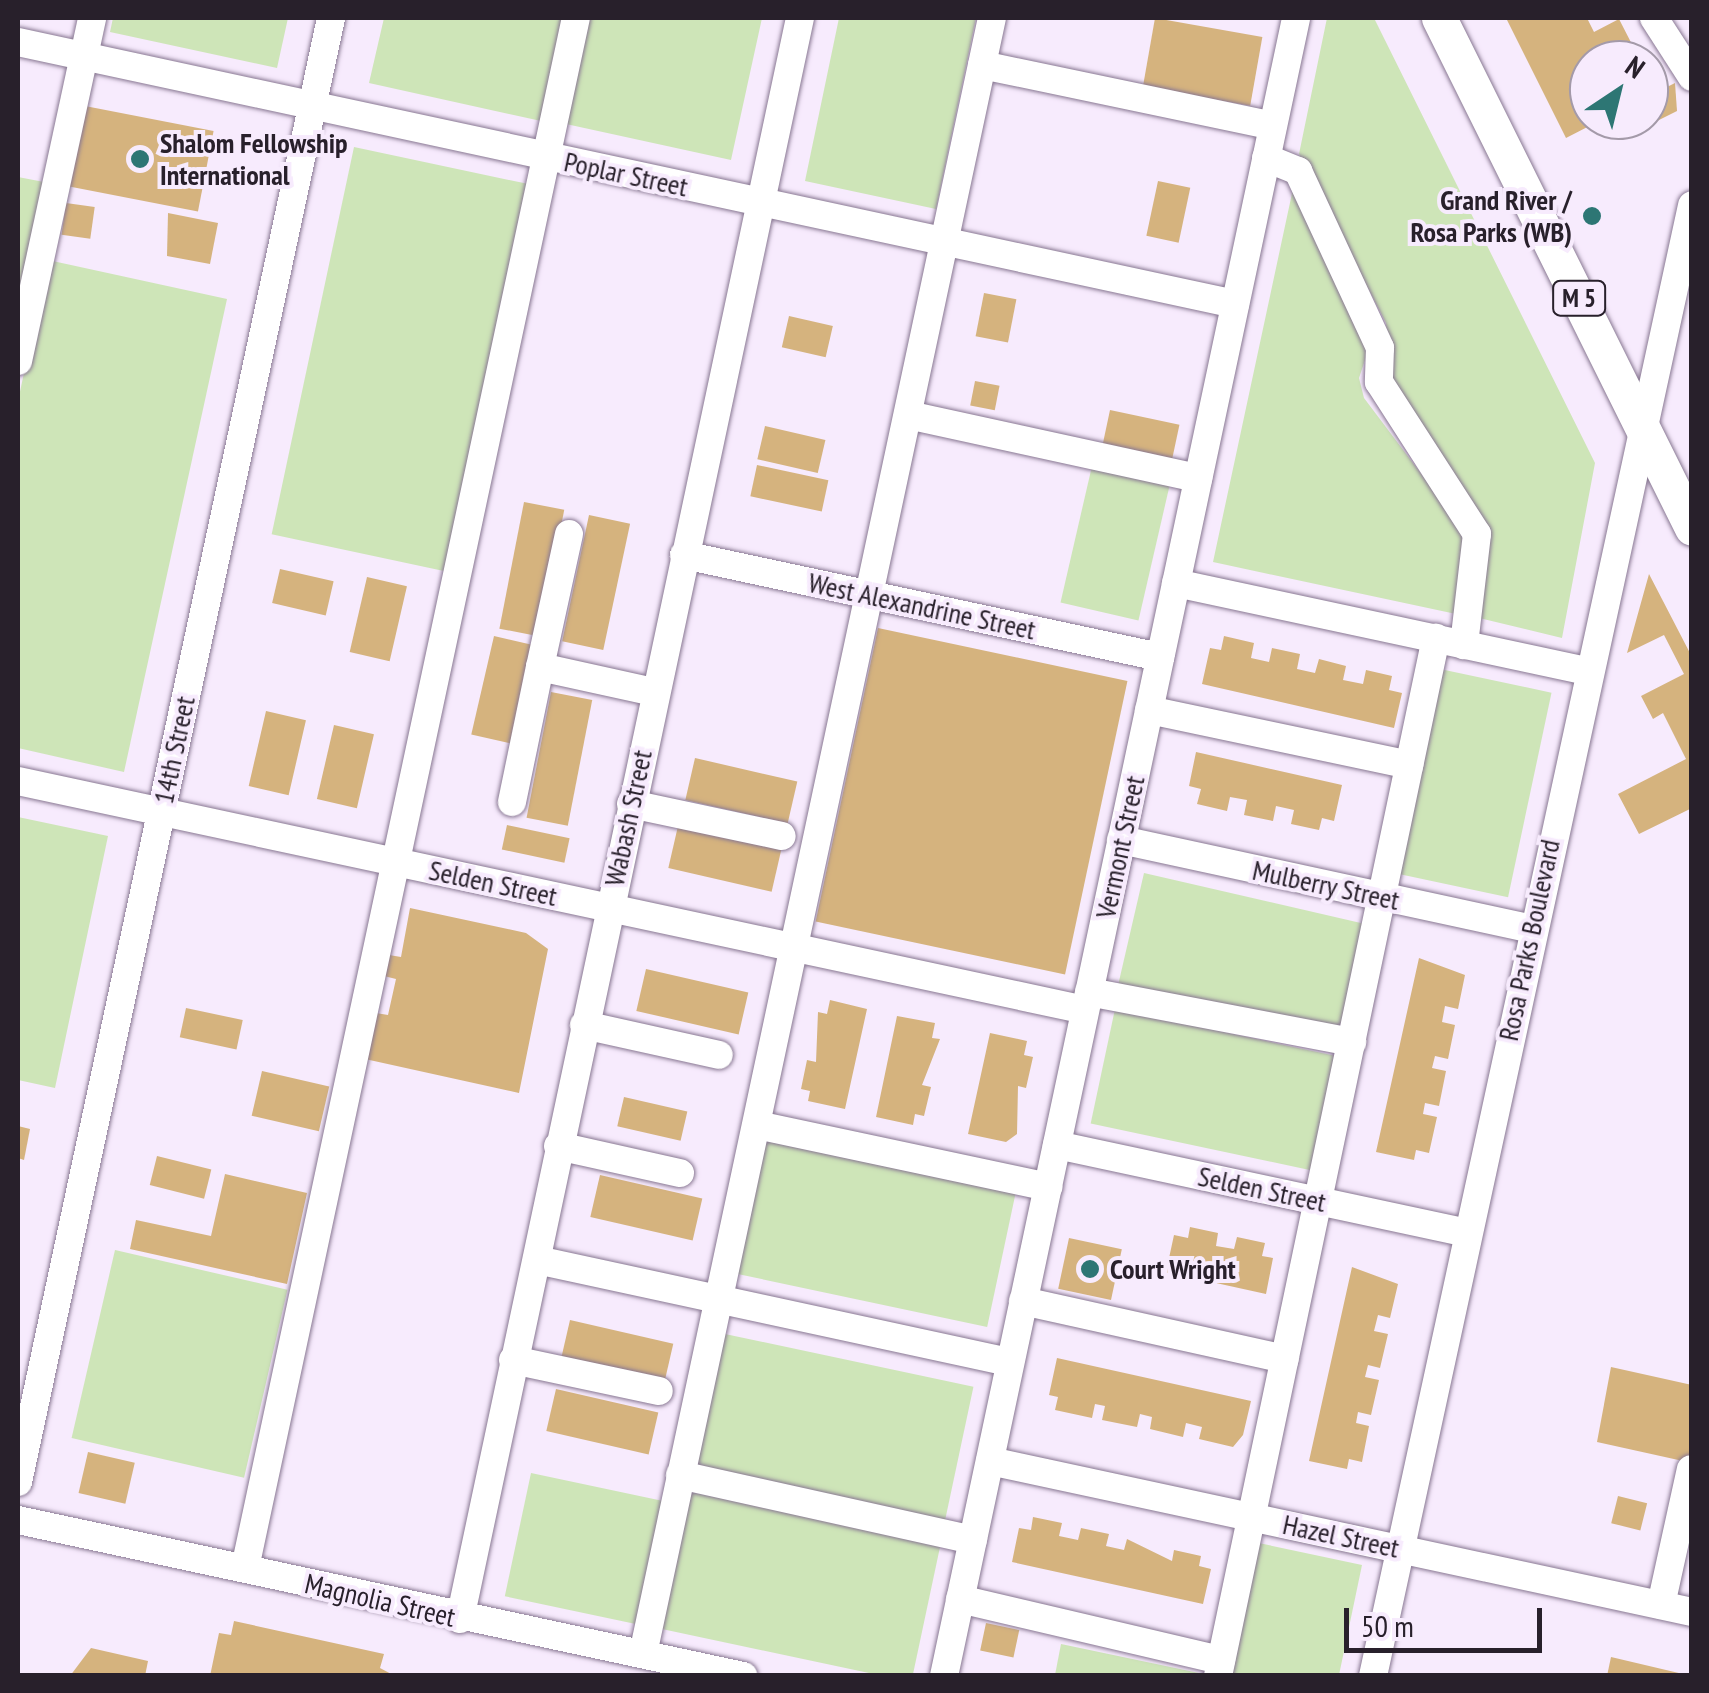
<!DOCTYPE html>
<style>
body{margin:0}
#map{position:relative;width:1709px;height:1693px;overflow:hidden;background:#f7ebfd;font-family:"PT Sans Narrow",sans-serif}
div>[style]{position:absolute}
.green>*{inset:0;background:#cee5b8;transform-origin:0 0}
.building>*{inset:0;background:#d5b37e;transform-origin:0 0}
.roads{filter:drop-shadow(0 0 2px #887792) drop-shadow(0 0 2px #887792)}
.minor>*{height:28px;margin:-14px;padding:0 14px;transform-origin:14px;border-radius:14px;background:#fff}
.major>*{height:35px;margin:-17.5px;padding:0 17.5px;transform-origin:17.5px;border-radius:17.5px;background:#fff}
.dots>*{width:28px;height:28px;translate:-50% -50%;box-sizing:border-box;border:5px solid #f7ebfd;border-radius:50%}
span{translate:-50% -50%;white-space:nowrap;text-align:center;line-height:1.15;-webkit-text-stroke:8px #f7ebfd;paint-order:stroke}
.shield-label span{padding:2px 8px;background:#f7ebfd;border:2px solid;border-radius:8px;-webkit-text-stroke-width:0}
.shield-label{font-size:25px;color:#28202b;font-weight:700}
.poi-label{font-size:28px;color:#28202b;font-weight:700}
.left{translate:0 -50%;text-align:left}
.right{translate:-100% -50%;text-align:right}
.street-label{font-size:28px;color:#28202b}
.frame{position:absolute;inset:0;border:20px solid #28202b;pointer-events:none}
.north{position:absolute;left:1569px;top:40px;width:100px;height:100px;box-sizing:border-box;background:#f7ebfd;border:2px solid #a49aa9;border-radius:50%;rotate:35deg;font-size:28px;font-weight:700;line-height:40px;text-align:center;color:#28202b}
.north::after{content:'';display:block;margin:auto;width:35px;height:45px;background:#2d7674;clip-path:polygon(50% 0,100% 100%,50% 72%,0 100%)}
.scale{position:absolute;left:1344px;top:1608px;width:198px;height:45px;box-sizing:border-box;border:5px solid #28202b;border-top:0;padding-left:12px;font-size:30px;line-height:35px;white-space:nowrap;color:#28202b;-webkit-text-stroke:8px #f7ebfd;paint-order:stroke}
</style>
<div id="map">
<div class="green">
<div style="clip-path:polygon(113px 18px,288px 18px,277px 68px,110px 32px)"></div>
<div style="clip-path:polygon(384px 18px,564px 18px,541px 121px,369px 83px)"></div>
<div style="clip-path:polygon(589px 18px,762px 18px,731px 160px,566px 124px)"></div>
<div style="clip-path:polygon(839px 18px,976px 18px,936px 209px,805px 181px)"></div>
<div style="clip-path:polygon(1327px 18px,1374px 18px,1595px 463px,1562px 638px,1475px 617px,1483px 525px,1390px 383px,1386px 323px,1299px 154px)"></div>
<div style="left:354px;top:147px;width:176px;height:396px;rotate:12deg"></div>
<div style="clip-path:polygon(18px 177px,44px 182px,18px 307px)"></div>
<div style="clip-path:polygon(1294px 184px,1370px 345px,1359px 378px,1364px 398px,1468px 536px,1456px 614px,1213px 562px)"></div>
<div style="clip-path:polygon(48px 260px,227px 299px,124px 772px,18px 748px,18px 401px)"></div>
<div style="left:1092px;top:466px;width:80px;height:140px;rotate:13deg"></div>
<div style="left:1440px;top:669px;width:114px;height:209px;rotate:12deg"></div>
<div style="clip-path:polygon(18px 817px,108px 836px,55px 1088px,18px 1080px)"></div>
<div style="left:1144px;top:873px;width:227px;height:115px;rotate:13deg"></div>
<div style="left:1115px;top:1009px;width:225px;height:117px;rotate:12deg"></div>
<div style="left:766px;top:1141px;width:255px;height:136px;rotate:12deg"></div>
<div style="left:115px;top:1250px;width:177px;height:193px;rotate:13deg"></div>
<div style="left:725px;top:1334px;width:254px;height:137px;rotate:12deg"></div>
<div style="left:531px;top:1473px;width:135px;height:126px;rotate:12deg"></div>
<div style="left:691px;top:1492px;width:255px;height:140px;rotate:12deg"></div>
<div style="clip-path:polygon(1254px 1542px,1362px 1565px,1339px 1675px,1225px 1676px)"></div>
<div style="clip-path:polygon(1061px 1644px,1199px 1673px,1199px 1675px,1055px 1675px)"></div>
</div>
<div class="building">
<div style="left:1155px;top:18px;width:109px;height:70px;rotate:10deg"></div>
<div style="clip-path:polygon(1506px 18px,1587px 18px,1594px 32px,1619px 19px,1640px 60px,1589px 60px,1589px 120px,1601px 120px,1566px 138px)"></div>
<div style="clip-path:polygon(1675px 83px,1677px 111px,1641px 129px,1649px 96px)"></div>
<div style="left:85px;top:106px;width:131px;height:82px;rotate:11deg"></div>
<div style="left:1158px;top:181px;width:33px;height:56px;rotate:12deg"></div>
<div style="left:66px;top:203px;width:29px;height:32px;rotate:8deg"></div>
<div style="clip-path:polygon(168px 213px,218px 223px,210px 264px,167px 256px)"></div>
<div style="left:984px;top:293px;width:33px;height:44px;rotate:11deg"></div>
<div style="left:789px;top:316px;width:45px;height:32px;rotate:13deg"></div>
<div style="left:975px;top:381px;width:25px;height:25px;rotate:11deg"></div>
<div style="left:1110px;top:410px;width:71px;height:37px;rotate:12deg"></div>
<div style="left:765px;top:426px;width:62px;height:34px;rotate:13deg"></div>
<div style="left:757px;top:465px;width:73px;height:32px;rotate:12deg"></div>
<div style="left:524px;top:502px;width:41px;height:129px;rotate:11deg"></div>
<div style="left:589px;top:515px;width:42px;height:129px;rotate:12deg"></div>
<div style="left:280px;top:569px;width:55px;height:35px;rotate:13deg"></div>
<div style="clip-path:polygon(1649px 574px,1692px 657px,1692px 808px,1639px 834px,1618px 794px,1686px 759px,1663px 713px,1653px 719px,1641px 696px,1684px 674px,1664px 635px,1627px 653px)"></div>
<div style="left:367px;top:577px;width:41px;height:77px;rotate:13deg"></div>
<div style="left:878px;top:628px;width:255px;height:300px;rotate:12deg"></div>
<div style="left:494px;top:636px;width:41px;height:101px;rotate:13deg"></div>
<div style="clip-path:polygon(1224px 636px,1254px 643px,1251px 658px,1269px 662px,1272px 648px,1300px 654px,1297px 669px,1315px 673px,1319px 659px,1346px 666px,1343px 680px,1363px 684px,1366px 670px,1392px 676px,1389px 690px,1402px 693px,1394px 728px,1202px 684px,1210px 648px,1221px 650px)"></div>
<div style="left:551px;top:692px;width:42px;height:128px;rotate:11deg"></div>
<div style="left:266px;top:711px;width:41px;height:77px;rotate:13deg"></div>
<div style="left:334px;top:725px;width:41px;height:76px;rotate:13deg"></div>
<div style="clip-path:polygon(1196px 752px,1342px 785px,1334px 821px,1322px 818px,1319px 830px,1291px 824px,1294px 810px,1276px 806px,1273px 821px,1244px 815px,1247px 800px,1230px 797px,1227px 811px,1197px 804px,1201px 789px,1189px 786px)"></div>
<div style="left:695px;top:758px;width:105px;height:43px;rotate:13deg"></div>
<div style="left:507px;top:825px;width:64px;height:25px;rotate:12deg"></div>
<div style="left:678px;top:826px;width:106px;height:43px;rotate:13deg"></div>
<div style="clip-path:polygon(410px 908px,526px 933px,548px 949px,519px 1093px,365px 1059px,376px 1013px,388px 1015px,396px 979px,384px 976px,389px 955px,401px 957px)"></div>
<div style="clip-path:polygon(1419px 958px,1465px 975px,1458px 1009px,1445px 1006px,1442px 1022px,1455px 1025px,1448px 1059px,1435px 1056px,1432px 1068px,1446px 1071px,1439px 1106px,1425px 1103px,1423px 1114px,1437px 1117px,1429px 1153px,1416px 1150px,1414px 1160px,1376px 1152px)"></div>
<div style="left:646px;top:969px;width:105px;height:43px;rotate:13deg"></div>
<div style="clip-path:polygon(830px 1000px,867px 1009px,845px 1109px,808px 1101px,810px 1091px,801px 1089px,807px 1060px,816px 1062px,818px 1012px,827px 1014px)"></div>
<div style="left:186px;top:1008px;width:58px;height:30px;rotate:12deg"></div>
<div style="clip-path:polygon(897px 1016px,935px 1023px,932px 1038px,940px 1039px,922px 1085px,931px 1087px,924px 1116px,915px 1114px,913px 1125px,876px 1117px)"></div>
<div style="clip-path:polygon(990px 1033px,1027px 1041px,1024px 1055px,1033px 1057px,1026px 1088px,1018px 1086px,1017px 1134px,1006px 1142px,968px 1134px)"></div>
<div style="left:262px;top:1071px;width:69px;height:46px;rotate:13deg"></div>
<div style="left:624px;top:1097px;width:65px;height:30px;rotate:13deg"></div>
<div style="clip-path:polygon(18px 1126px,30px 1129px,24px 1160px,18px 1158px)"></div>
<div style="left:157px;top:1156px;width:56px;height:30px;rotate:14deg"></div>
<div style="clip-path:polygon(225px 1174px,307px 1193px,287px 1284px,130px 1249px,136px 1220px,211px 1236px)"></div>
<div style="left:600px;top:1175px;width:105px;height:43px;rotate:13deg"></div>
<div style="clip-path:polygon(1190px 1227px,1218px 1233px,1216px 1246px,1234px 1249px,1237px 1237px,1265px 1243px,1262px 1256px,1273px 1258px,1266px 1294px,1166px 1272px,1174px 1235px,1188px 1238px)"></div>
<div style="left:1069px;top:1238px;width:54px;height:52px;rotate:12deg"></div>
<div style="clip-path:polygon(1352px 1267px,1398px 1284px,1390px 1318px,1378px 1315px,1374px 1331px,1388px 1334px,1380px 1368px,1368px 1365px,1365px 1377px,1379px 1380px,1371px 1415px,1358px 1412px,1356px 1423px,1369px 1426px,1362px 1462px,1349px 1459px,1347px 1469px,1309px 1461px)"></div>
<div style="left:570px;top:1320px;width:106px;height:43px;rotate:13deg"></div>
<div style="clip-path:polygon(1057px 1358px,1251px 1401px,1243px 1435px,1233px 1447px,1199px 1439px,1202px 1427px,1186px 1423px,1183px 1437px,1150px 1429px,1152px 1417px,1140px 1414px,1137px 1427px,1102px 1420px,1105px 1406px,1095px 1404px,1092px 1418px,1055px 1410px,1058px 1397px,1049px 1395px)"></div>
<div style="clip-path:polygon(1611px 1367px,1692px 1385px,1692px 1463px,1597px 1442px)"></div>
<div style="left:556px;top:1389px;width:105px;height:43px;rotate:13deg"></div>
<div style="left:88px;top:1452px;width:48px;height:42px;rotate:13deg"></div>
<div style="left:1618px;top:1496px;width:30px;height:28px;rotate:14deg"></div>
<div style="clip-path:polygon(1033px 1517px,1062px 1523px,1059px 1536px,1078px 1540px,1081px 1528px,1109px 1534px,1106px 1546px,1124px 1550px,1127px 1539px,1172px 1561px,1174px 1550px,1201px 1556px,1199px 1566px,1211px 1569px,1203px 1604px,1012px 1562px,1019px 1528px,1031px 1530px)"></div>
<div style="clip-path:polygon(234px 1621px,384px 1654px,380px 1668px,395px 1676px,210px 1676px,219px 1633px,231px 1635px)"></div>
<div style="left:986px;top:1623px;width:34px;height:28px;rotate:12deg"></div>
<div style="clip-path:polygon(91px 1648px,148px 1661px,145px 1676px,70px 1676px)"></div>
<div style="clip-path:polygon(1611px 1657px,1683px 1674px,1683px 1676px,1607px 1676px)"></div>
</div>
<div class="roads">
<div class="minor">
<div style="left:1654px;top:18px;width:70px;rotate:57.2deg"></div>
<div style="left:18px;top:42px;width:1245px;rotate:12.15deg"></div>
<div style="left:982px;top:65px;width:297px;rotate:11.8deg"></div>
<div style="left:1266px;top:158px;width:35px;rotate:22deg"></div>
<div style="left:1298px;top:171px;width:195px;rotate:65.1deg"></div>
<div style="left:1380px;top:348px;width:34px;rotate:92deg"></div>
<div style="left:1379px;top:382px;width:181px;rotate:57.2deg"></div>
<div style="left:1477px;top:534px;width:112px;rotate:96.7deg"></div>
<div style="left:18px;top:361px;width:351px;rotate:-77.8deg"></div>
<div style="left:908px;top:415px;width:297px;rotate:12.3deg"></div>
<div style="left:569px;top:534px;width:136px;rotate:102.3deg"></div>
<div style="left:540px;top:667px;width:117px;rotate:12.4deg"></div>
<div style="left:684px;top:555px;width:487px;rotate:12.1deg"></div>
<div style="left:1176px;top:583px;width:421px;rotate:12.1deg"></div>
<div style="left:1149px;top:710px;width:266px;rotate:11.9deg"></div>
<div style="left:18px;top:781px;width:1091px;rotate:12.11deg"></div>
<div style="left:512px;top:802px;width:138px;rotate:-78.3deg"></div>
<div style="left:631px;top:804px;width:154px;rotate:12deg"></div>
<div style="left:1121px;top:840px;width:420px;rotate:12.2deg"></div>
<div style="left:1089px;top:992px;width:268px;rotate:10.8deg"></div>
<div style="left:584px;top:1025px;width:138px;rotate:12.5deg"></div>
<div style="left:757px;top:1125px;width:298px;rotate:12deg"></div>
<div style="left:1057px;top:1145px;width:419px;rotate:12.1deg"></div>
<div style="left:558px;top:1146px;width:125px;rotate:12.5deg"></div>
<div style="left:537px;top:1260px;width:484px;rotate:12.2deg"></div>
<div style="left:1023px;top:1301px;width:268px;rotate:12.5deg"></div>
<div style="left:513px;top:1360px;width:149px;rotate:12deg"></div>
<div style="left:990px;top:1461px;width:718px;rotate:12.14deg"></div>
<div style="left:680px;top:1475px;width:300px;rotate:12.5deg"></div>
<div style="left:18px;top:1482px;width:1497px;rotate:-77.93deg"></div>
<div style="left:18px;top:1520px;width:742px;rotate:12.14deg"></div>
<div style="left:245px;top:1568px;width:1585px;rotate:-77.95deg"></div>
<div style="left:960px;top:1599px;width:268px;rotate:13.2deg"></div>
<div style="left:1661px;top:1605px;width:139px;rotate:-77.6deg"></div>
<div style="left:460px;top:1619px;width:1637px;rotate:-78.01deg"></div>
<div style="left:643px;top:1654px;width:1673px;rotate:-77.96deg"></div>
<div style="left:944px;top:1676px;width:1695px;rotate:-78.01deg"></div>
<div style="left:1218px;top:1676px;width:1061px;rotate:-78.14deg"></div>
<div style="left:1373px;top:1676px;width:1505px;rotate:-77.76deg"></div>
</div>
<div class="major">
<div style="left:1439px;top:18px;width:569px;rotate:63.61deg"></div>
</div>
</div>
<div class="dots">
<div style="left:140px;top:159px;background:#2d7674"></div>
<div style="left:1592px;top:216px;background:#2d7674"></div>
<div style="left:1090px;top:1269px;background:#2d7674"></div>
</div>
<div class="shield-label">
<span style="left:1579px;top:298px">M 5</span>
</div>
<div class="poi-label">
<span class="left" style="left:160px;top:159px">Shalom Fellowship<br>International</span>
<span class="right" style="left:1572px;top:216px">Grand River /<br>Rosa Parks (WB)</span>
<span class="left" style="left:1110px;top:1269px">Court Wright</span>
</div>
<div class="street-label">
<span style="left:626px;top:174px;rotate:12deg">Poplar Street</span>
<span style="left:922px;top:606px;rotate:12deg">West Alexandrine Street</span>
<span style="left:174px;top:750px;rotate:-78deg">14th Street</span>
<span style="left:628px;top:818px;rotate:-78deg">Wabash Street</span>
<span style="left:1120px;top:847px;rotate:-78deg">Vermont Street</span>
<span style="left:493px;top:883px;rotate:12deg">Selden Street</span>
<span style="left:1326px;top:885px;rotate:12deg">Mulberry Street</span>
<span style="left:1529px;top:940px;rotate:-78deg">Rosa Parks Boulevard</span>
<span style="left:1262px;top:1189px;rotate:12deg">Selden Street</span>
<span style="left:1341px;top:1536px;rotate:12deg">Hazel Street</span>
<span style="left:380px;top:1600px;rotate:13deg">Magnolia Street</span>
</div>
<div class="frame"></div>
<div class="north">N</div>
<div class="scale">50 m</div>
</div>
